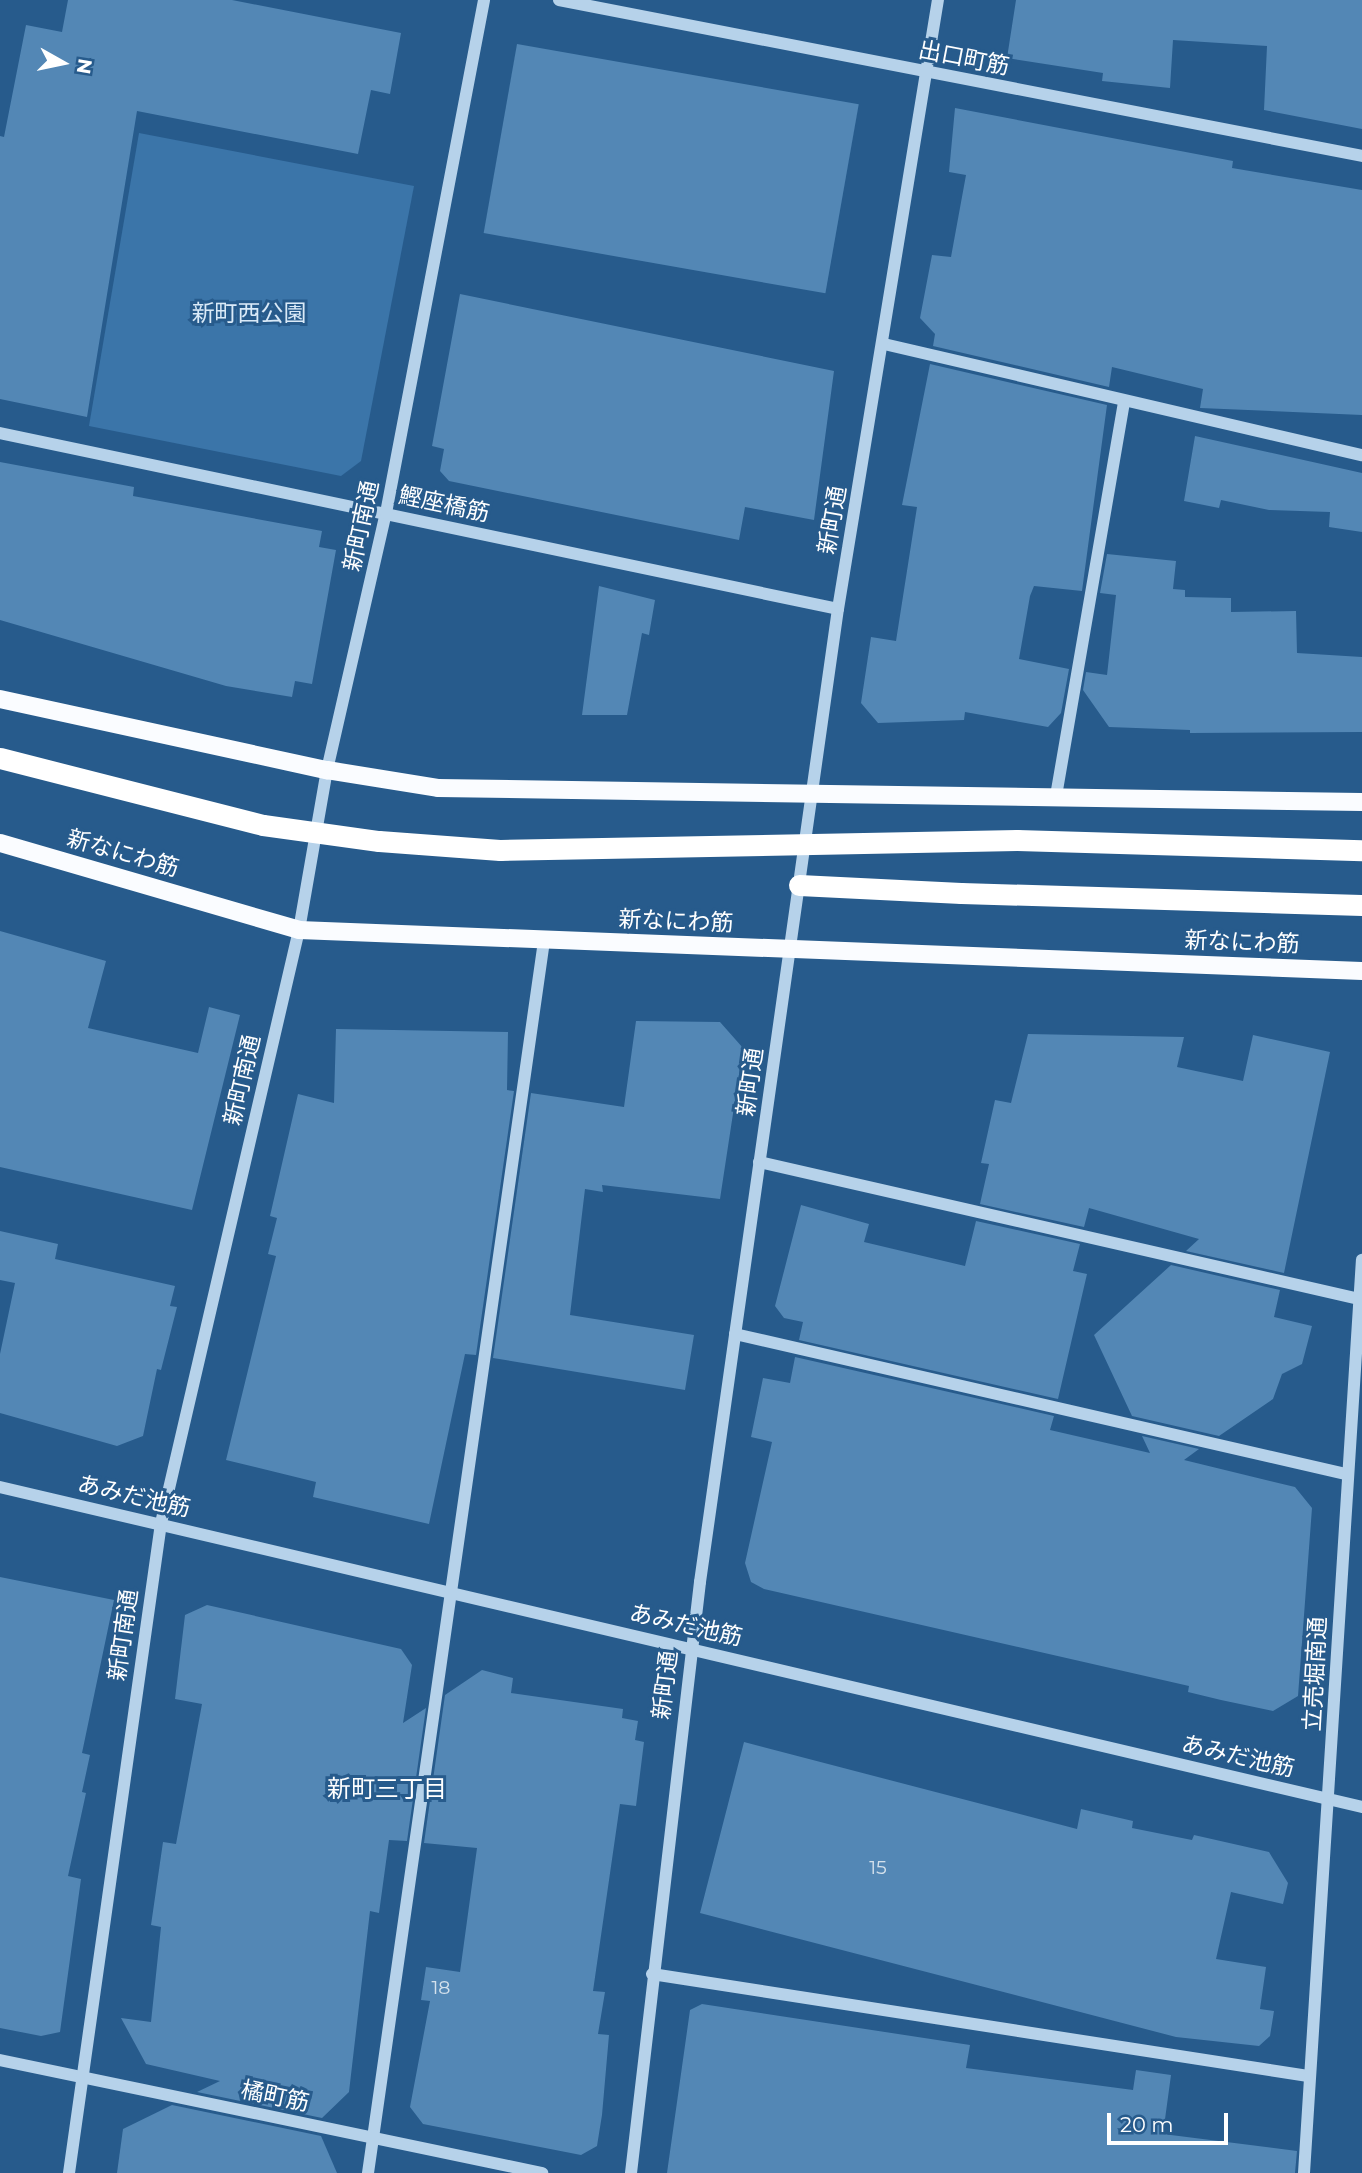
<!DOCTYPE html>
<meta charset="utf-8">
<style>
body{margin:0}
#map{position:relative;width:1362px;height:2173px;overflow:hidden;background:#275b8c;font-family:Montserrat,"Noto Sans JP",sans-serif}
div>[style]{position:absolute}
.green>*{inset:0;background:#3b75a9}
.building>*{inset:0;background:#5387b5;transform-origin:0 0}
.minor>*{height:12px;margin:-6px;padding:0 6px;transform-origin:6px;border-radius:6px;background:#b6d2ea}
.major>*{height:18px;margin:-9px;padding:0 9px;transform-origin:9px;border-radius:9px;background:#fafcff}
.highway>*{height:21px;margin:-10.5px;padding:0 10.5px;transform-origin:10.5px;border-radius:10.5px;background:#fff}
.highway-bridge>*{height:21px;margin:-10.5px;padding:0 10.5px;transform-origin:10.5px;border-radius:10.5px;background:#fff}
span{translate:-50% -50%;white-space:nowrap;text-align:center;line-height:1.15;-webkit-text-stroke:6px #275b8c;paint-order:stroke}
.number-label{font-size:19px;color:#d4e1ec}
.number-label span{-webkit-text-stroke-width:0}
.street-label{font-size:23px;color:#fff}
.park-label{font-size:23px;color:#daeaf8}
.neighbourhood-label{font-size:24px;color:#fff}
.north{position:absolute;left:28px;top:28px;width:70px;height:70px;-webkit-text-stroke:5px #275b8c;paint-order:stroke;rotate:99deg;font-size:19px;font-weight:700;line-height:28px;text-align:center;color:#fff}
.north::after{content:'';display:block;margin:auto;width:24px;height:32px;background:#fff;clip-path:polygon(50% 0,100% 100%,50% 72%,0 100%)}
.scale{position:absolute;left:1107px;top:2113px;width:121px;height:32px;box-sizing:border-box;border:4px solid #fff;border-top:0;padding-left:9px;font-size:21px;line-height:24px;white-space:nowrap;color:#fff;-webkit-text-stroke:5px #275b8c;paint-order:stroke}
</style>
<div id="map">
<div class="green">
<div style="clip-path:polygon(139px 133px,414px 186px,361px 461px,341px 476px,89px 426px)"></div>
</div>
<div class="building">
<div style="clip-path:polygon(68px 0,232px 0,401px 33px,390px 94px,371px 90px,358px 154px,137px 111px,87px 417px,0 399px,0 136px,4px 137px,26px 25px,62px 32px)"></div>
<div style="clip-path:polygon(1016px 0,1362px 0,1362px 129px,1264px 110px,1267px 46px,1173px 40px,1170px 88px,1102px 81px,1103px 73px,1007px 58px)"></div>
<div style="left:517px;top:44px;width:347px;height:192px;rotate:10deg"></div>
<div style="clip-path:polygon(955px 108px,1233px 161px,1232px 168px,1362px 190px,1362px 415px,1200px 408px,1203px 389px,1112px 367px,1109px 387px,933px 346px,935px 334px,920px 318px,932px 255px,951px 257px,966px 175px,949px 172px)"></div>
<div style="clip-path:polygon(460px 294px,834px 371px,814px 520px,745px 507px,739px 540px,449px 481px,440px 471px,444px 449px,432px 446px)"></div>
<div style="clip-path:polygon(930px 364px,1107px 405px,1082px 591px,1034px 586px,1030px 596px,1019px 659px,1069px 669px,1061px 713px,1048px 727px,965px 712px,964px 720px,878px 723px,861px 703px,871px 637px,896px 641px,917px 507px,902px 505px)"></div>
<div style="clip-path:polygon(1195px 436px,1362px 473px,1362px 532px,1329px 527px,1330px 512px,1269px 510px,1221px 500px,1219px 508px,1184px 501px)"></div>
<div style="clip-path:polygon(0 462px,134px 487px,133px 496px,322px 531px,319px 547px,336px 550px,312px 684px,295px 681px,292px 697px,226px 686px,0 620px)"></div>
<div style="clip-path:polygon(1107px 554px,1176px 561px,1173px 589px,1185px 590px,1185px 597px,1231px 598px,1231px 612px,1296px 611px,1297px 653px,1362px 657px,1362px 732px,1190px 733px,1190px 730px,1109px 727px,1083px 690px,1086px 672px,1107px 675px,1116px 595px,1100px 593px)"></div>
<div style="clip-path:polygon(599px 586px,655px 600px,649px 635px,642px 633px,627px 715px,582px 715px)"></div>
<div style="clip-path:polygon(0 931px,106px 961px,88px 1028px,198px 1053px,209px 1007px,240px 1015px,192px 1210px,0 1167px)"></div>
<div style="clip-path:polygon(636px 1021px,720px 1022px,743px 1048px,720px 1199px,602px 1185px,603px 1192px,585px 1189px,570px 1315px,694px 1335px,685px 1390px,493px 1358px,531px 1093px,624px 1107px)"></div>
<div style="clip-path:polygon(336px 1029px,508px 1032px,507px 1090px,514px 1091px,476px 1355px,465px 1354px,429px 1524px,313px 1497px,316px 1482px,226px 1460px,276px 1256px,268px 1254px,277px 1218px,270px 1216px,298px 1094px,334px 1103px)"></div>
<div style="clip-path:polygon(1028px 1034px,1184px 1037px,1177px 1067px,1243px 1081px,1253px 1035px,1330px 1052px,1284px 1273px,1186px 1251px,1199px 1239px,1089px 1208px,1084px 1227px,980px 1204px,989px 1164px,981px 1163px,995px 1100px,1011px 1103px)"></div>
<div style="clip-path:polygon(801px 1205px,869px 1224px,864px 1242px,965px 1266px,976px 1221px,1080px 1244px,1073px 1271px,1087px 1274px,1058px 1399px,799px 1340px,803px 1322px,784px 1318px,775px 1306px)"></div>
<div style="clip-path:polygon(0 1231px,58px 1244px,55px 1259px,175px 1286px,170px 1306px,177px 1307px,161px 1370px,157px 1369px,143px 1436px,117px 1446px,0 1413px,0 1354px,15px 1283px,0 1280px)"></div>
<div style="clip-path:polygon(1171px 1265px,1280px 1290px,1274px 1317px,1312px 1326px,1302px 1364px,1282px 1374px,1273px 1399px,1219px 1436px,1132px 1416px,1094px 1335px)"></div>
<div style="clip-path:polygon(795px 1357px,1054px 1416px,1050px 1430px,1150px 1453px,1142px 1436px,1199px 1449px,1184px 1460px,1295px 1487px,1312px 1508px,1298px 1696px,1273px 1711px,1221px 1700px,1188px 1692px,1189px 1686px,764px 1589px,751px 1582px,745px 1563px,772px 1442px,751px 1437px,763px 1378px,790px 1383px)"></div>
<div style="clip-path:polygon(0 1577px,114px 1600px,82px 1753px,90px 1755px,82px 1792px,86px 1793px,68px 1876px,81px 1879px,60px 2032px,41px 2036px,0 2028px)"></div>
<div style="clip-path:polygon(207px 1605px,401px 1649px,412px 1665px,403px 1723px,426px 1708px,407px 1841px,389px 1840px,379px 1913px,370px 1911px,349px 2092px,322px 2118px,197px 2092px,220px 2081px,146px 2064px,121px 2018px,151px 2022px,161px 1927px,151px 1925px,163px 1842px,176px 1844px,202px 1704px,175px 1699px,185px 1615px)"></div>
<div style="clip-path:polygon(482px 1670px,513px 1678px,511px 1693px,623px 1709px,622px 1718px,638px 1721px,635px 1740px,644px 1742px,636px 1806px,620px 1804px,593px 1991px,605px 1992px,598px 2034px,609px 2035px,602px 2115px,597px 2146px,581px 2155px,423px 2124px,410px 2107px,430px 2001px,421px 2000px,426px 1967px,460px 1972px,477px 1848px,424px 1843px,445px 1695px)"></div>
<div style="clip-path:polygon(744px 1742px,1077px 1829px,1081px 1809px,1133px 1821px,1132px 1828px,1192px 1840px,1194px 1835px,1269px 1852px,1288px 1883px,1283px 1904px,1231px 1892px,1216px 1959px,1266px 1967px,1260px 2009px,1274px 2011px,1270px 2036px,1259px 2046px,1176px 2037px,700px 1913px)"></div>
<div style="clip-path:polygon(702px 2004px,970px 2045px,966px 2068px,1133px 2090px,1136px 2070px,1171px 2075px,1163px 2134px,1297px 2151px,1295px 2173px,667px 2173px,690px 2010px)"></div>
<div style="clip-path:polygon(172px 2105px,321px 2136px,337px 2173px,117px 2173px,123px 2129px)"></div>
</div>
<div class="minor">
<div style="left:559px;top:0;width:818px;rotate:10.99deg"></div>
<div style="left:884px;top:344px;width:491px;rotate:13.1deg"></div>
<div style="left:0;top:433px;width:856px;rotate:11.86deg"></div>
<div style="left:1056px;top:796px;width:401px;rotate:-80.2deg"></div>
<div style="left:759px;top:1162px;width:615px;rotate:12.86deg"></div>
<div style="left:735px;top:1334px;width:627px;rotate:12.91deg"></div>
<div style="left:0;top:1487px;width:1399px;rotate:13.22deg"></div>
<div style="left:652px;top:1974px;width:664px;rotate:8.84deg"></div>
<div style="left:0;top:2060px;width:554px;rotate:11.78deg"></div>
<div style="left:69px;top:2173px;width:656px;rotate:-81.94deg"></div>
<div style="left:161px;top:1523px;width:609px;rotate:-76.9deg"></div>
<div style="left:299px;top:930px;width:162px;rotate:-80.1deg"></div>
<div style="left:327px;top:770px;width:264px;rotate:-77.1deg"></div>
<div style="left:386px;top:513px;width:522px;rotate:-79.18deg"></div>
<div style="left:368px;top:2173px;width:1245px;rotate:-81.87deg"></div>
<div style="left:631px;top:2173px;width:595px;rotate:-83.34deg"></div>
<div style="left:700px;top:1582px;width:983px;rotate:-81.93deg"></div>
<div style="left:838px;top:609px;width:617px;rotate:-80.68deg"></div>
<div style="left:1304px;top:2173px;width:915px;rotate:-86.37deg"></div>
</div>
<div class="major">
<div style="left:0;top:699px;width:335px;rotate:12.3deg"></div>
<div style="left:327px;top:770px;width:112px;rotate:9.2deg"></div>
<div style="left:438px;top:788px;width:924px;rotate:0.87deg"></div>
<div style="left:0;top:843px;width:311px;rotate:16.2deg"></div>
<div style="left:299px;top:930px;width:1064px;rotate:2.21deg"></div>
</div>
<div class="highway">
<div style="left:799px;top:885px;width:162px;rotate:2.8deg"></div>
</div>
<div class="highway-bridge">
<div style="left:0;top:758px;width:271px;rotate:14.3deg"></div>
<div style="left:263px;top:825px;width:117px;rotate:7.9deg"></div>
<div style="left:379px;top:841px;width:121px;rotate:4.3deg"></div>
<div style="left:500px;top:850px;width:517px;rotate:-1.11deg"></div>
<div style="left:1017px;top:840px;width:345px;rotate:1.7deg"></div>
<div style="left:961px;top:893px;width:401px;rotate:1.7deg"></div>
</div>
<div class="number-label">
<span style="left:878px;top:1868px">15</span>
<span style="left:441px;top:1988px">18</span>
</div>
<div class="street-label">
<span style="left:964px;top:58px;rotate:11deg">出口町筋</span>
<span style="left:444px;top:504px;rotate:12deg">鰹座橋筋</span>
<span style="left:832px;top:520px;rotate:-80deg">新町通</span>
<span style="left:361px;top:526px;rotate:-78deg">新町南通</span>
<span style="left:123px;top:853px;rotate:16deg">新なにわ筋</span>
<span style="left:676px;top:921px;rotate:2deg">新なにわ筋</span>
<span style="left:1242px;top:942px;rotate:2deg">新なにわ筋</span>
<span style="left:242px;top:1080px;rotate:-77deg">新町南通</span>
<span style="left:750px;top:1082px;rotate:-82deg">新町通</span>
<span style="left:134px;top:1496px;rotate:13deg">あみだ池筋</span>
<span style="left:686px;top:1625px;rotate:13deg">あみだ池筋</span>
<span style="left:123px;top:1635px;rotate:-82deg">新町南通</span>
<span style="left:1315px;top:1674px;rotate:-87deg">立売堀南通</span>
<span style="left:665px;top:1685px;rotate:-83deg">新町通</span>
<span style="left:1238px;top:1756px;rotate:13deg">あみだ池筋</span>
<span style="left:275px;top:2096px;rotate:12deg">橘町筋</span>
</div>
<div class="park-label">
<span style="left:249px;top:313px">新町西公園</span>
</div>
<div class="neighbourhood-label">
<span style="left:387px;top:1789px">新町三丁目</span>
</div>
<div class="north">N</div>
<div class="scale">20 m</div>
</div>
